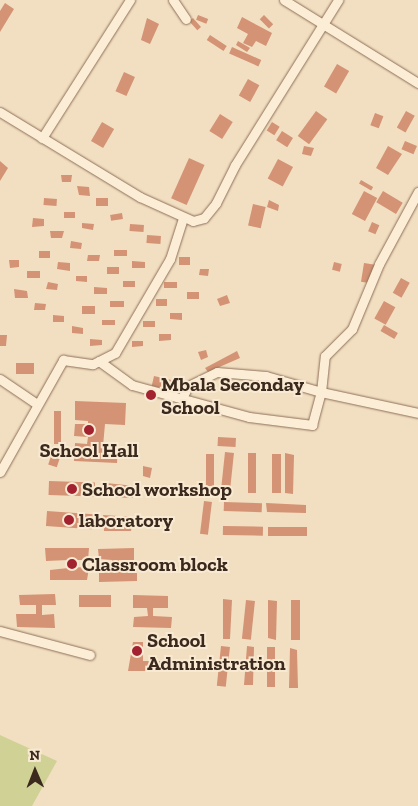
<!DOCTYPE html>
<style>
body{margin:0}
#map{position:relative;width:418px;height:806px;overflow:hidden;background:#f2dfc2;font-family:"Zilla Slab",serif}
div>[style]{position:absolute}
.green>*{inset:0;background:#d0d195}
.building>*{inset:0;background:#d39374;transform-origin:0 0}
.roads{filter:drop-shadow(0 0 1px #8e6f57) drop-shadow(0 0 1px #8e6f57)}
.street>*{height:9px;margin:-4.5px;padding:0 4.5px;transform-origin:4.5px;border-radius:4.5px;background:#fcedd6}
.dots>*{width:14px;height:14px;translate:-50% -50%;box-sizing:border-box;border:2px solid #f8ead2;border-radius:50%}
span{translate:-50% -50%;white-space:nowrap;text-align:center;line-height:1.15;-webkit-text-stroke:4px #f8ead2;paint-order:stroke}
.poi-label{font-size:20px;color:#3c291d;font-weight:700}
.left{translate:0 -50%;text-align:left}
.north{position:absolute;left:10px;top:746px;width:50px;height:50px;-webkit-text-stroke:4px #f8ead2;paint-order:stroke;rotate:359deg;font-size:14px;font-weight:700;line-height:20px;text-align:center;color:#3c291d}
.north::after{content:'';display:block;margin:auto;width:18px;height:22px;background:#3c291d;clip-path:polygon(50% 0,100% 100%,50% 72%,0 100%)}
</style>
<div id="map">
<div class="green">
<div style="clip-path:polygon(0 735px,57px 761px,32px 806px,0 806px)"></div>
</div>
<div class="building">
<div style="clip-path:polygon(5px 3px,14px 9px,0 32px,0 11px)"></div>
<div style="left:198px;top:15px;width:11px;height:5px;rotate:22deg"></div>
<div style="left:264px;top:15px;width:13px;height:6px;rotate:45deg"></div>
<div style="clip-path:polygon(242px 17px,272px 33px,266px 46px,256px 41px,252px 47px,243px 43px,248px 34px,237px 28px)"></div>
<div style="clip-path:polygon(147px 18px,159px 24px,150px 44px,141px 40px)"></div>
<div style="left:193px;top:18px;width:12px;height:5px;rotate:48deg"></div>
<div style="left:210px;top:35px;width:20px;height:6px;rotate:33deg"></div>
<div style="clip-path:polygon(238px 41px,250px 48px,247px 52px,236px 45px)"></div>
<div style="left:232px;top:47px;width:32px;height:7px;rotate:24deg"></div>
<div style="left:337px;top:64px;width:14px;height:26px;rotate:30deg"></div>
<div style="left:124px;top:72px;width:12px;height:21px;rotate:24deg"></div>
<div style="left:248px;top:79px;width:13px;height:19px;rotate:29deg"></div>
<div style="left:316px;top:111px;width:14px;height:31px;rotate:36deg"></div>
<div style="left:406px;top:111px;width:10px;height:19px;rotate:29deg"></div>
<div style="left:375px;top:113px;width:9px;height:13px;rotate:21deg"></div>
<div style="left:220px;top:114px;width:15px;height:20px;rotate:32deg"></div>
<div style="left:102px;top:122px;width:14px;height:22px;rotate:30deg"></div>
<div style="left:272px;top:122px;width:9px;height:10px;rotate:32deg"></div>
<div style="left:282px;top:131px;width:13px;height:11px;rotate:32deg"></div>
<div style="left:405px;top:141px;width:13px;height:9px;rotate:23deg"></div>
<div style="clip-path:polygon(304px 146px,314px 148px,311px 156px,302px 154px)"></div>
<div style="clip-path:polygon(388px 146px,402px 154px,388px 175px,376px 168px)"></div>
<div style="left:189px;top:158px;width:17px;height:44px;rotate:24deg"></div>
<div style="left:278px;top:159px;width:17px;height:22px;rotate:28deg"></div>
<div style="clip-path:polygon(0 161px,8px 168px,0 181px)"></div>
<div style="clip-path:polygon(61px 175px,72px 175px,71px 182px,62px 182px)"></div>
<div style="left:361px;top:180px;width:14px;height:4px;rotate:30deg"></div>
<div style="clip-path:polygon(77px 186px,89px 187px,90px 196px,79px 195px)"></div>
<div style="left:364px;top:191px;width:15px;height:26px;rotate:28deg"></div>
<div style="left:383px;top:191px;width:23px;height:13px;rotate:31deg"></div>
<div style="left:44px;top:198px;width:13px;height:7px;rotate:4deg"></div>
<div style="left:108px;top:198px;width:8px;height:12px;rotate:90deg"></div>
<div style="clip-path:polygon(269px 200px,279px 205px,278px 211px,267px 207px)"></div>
<div style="left:253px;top:204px;width:13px;height:22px;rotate:13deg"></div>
<div style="left:64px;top:212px;width:11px;height:6px"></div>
<div style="left:122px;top:213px;width:6px;height:12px;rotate:81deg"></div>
<div style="clip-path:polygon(33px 218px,44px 219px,44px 226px,32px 227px)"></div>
<div style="left:372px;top:222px;width:8px;height:10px;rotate:23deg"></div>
<div style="clip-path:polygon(82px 223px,94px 224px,93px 230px,82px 228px)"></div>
<div style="left:130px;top:224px;width:14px;height:7px;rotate:4deg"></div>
<div style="clip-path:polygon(50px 231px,64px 231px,62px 238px,51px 238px)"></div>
<div style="left:147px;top:235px;width:14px;height:8px;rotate:4deg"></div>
<div style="clip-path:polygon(71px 241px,82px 243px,81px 249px,70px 248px)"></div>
<div style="left:114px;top:250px;width:13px;height:6px"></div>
<div style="left:39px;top:251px;width:11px;height:7px"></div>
<div style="clip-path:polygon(88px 255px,100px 255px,99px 261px,87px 261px)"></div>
<div style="left:179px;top:257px;width:11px;height:8px"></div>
<div style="clip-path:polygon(9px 260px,19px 260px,19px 267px,10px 268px)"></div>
<div style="clip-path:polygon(132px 261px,145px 262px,145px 268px,132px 268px)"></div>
<div style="clip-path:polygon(58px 262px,70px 263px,70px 271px,57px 269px)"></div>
<div style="left:334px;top:262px;width:8px;height:8px;rotate:14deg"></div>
<div style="left:364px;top:263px;width:13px;height:19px;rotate:9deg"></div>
<div style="left:107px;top:267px;width:12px;height:7px"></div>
<div style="clip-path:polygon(200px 269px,209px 269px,208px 276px,199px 275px)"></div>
<div style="left:27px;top:271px;width:13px;height:7px"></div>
<div style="clip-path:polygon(76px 276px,87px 276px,87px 282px,76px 281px)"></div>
<div style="left:401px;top:278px;width:10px;height:17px;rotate:29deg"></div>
<div style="left:123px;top:281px;width:12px;height:6px"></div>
<div style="clip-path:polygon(48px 282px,58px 284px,57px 290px,46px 289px)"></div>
<div style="left:164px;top:282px;width:13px;height:6px"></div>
<div style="clip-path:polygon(94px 287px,107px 288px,107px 294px,94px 294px)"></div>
<div style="clip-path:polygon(14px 289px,27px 291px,28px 298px,15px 298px)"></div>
<div style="left:187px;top:292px;width:12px;height:7px"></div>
<div style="clip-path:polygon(227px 295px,230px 303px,220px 306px,217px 299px)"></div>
<div style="left:156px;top:299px;width:11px;height:7px"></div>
<div style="left:110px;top:301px;width:14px;height:6px"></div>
<div style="left:384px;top:301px;width:13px;height:20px;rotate:29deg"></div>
<div style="clip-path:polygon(35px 303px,46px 304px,45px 310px,34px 310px)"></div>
<div style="left:82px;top:306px;width:13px;height:8px"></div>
<div style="clip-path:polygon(170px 313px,182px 313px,182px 320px,170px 319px)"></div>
<div style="clip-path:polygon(53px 315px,64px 316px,64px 322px,53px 322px)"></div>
<div style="left:102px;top:320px;width:13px;height:5px"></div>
<div style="left:143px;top:321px;width:12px;height:6px"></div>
<div style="left:384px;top:325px;width:16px;height:7px;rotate:30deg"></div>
<div style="clip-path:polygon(72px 326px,83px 328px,83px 334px,72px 333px)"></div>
<div style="clip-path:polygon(159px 334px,171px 334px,171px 340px,159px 341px)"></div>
<div style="clip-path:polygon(0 335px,7px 335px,6px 346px,0 346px)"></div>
<div style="clip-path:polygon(90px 339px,102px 340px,102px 345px,90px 346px)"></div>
<div style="clip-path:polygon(132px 341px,143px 341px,143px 346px,132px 347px)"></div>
<div style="clip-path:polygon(206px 350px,208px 357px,201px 360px,198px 352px)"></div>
<div style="clip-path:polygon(237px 351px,240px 358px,208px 372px,205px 368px)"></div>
<div style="left:16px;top:363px;width:18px;height:11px"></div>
<div style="left:154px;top:376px;width:18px;height:10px;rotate:13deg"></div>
<div style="clip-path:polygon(75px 401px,126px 403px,125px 425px,105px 424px,103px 446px,118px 447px,117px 463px,74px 461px,75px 443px,87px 444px,88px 437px,74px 436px,75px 424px,88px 424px,88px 421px,75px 420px)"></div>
<div style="left:54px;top:411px;width:7px;height:33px"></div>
<div style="left:218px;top:437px;width:18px;height:9px;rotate:3deg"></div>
<div style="left:225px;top:452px;width:9px;height:41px;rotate:6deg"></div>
<div style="left:248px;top:453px;width:8px;height:40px"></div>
<div style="clip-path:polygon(285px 453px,294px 455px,293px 494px,285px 493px)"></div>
<div style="left:206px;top:454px;width:8px;height:32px"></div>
<div style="left:272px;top:454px;width:9px;height:39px"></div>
<div style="left:51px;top:456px;width:9px;height:9px;rotate:18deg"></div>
<div style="clip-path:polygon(143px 466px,152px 468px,150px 478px,143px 476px)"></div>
<div style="left:49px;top:481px;width:46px;height:14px;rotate:2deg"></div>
<div style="clip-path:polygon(106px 483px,135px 486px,133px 498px,105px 497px)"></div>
<div style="left:204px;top:501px;width:8px;height:33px;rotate:7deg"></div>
<div style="left:224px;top:502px;width:38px;height:9px;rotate:2deg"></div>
<div style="clip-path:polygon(266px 503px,306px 505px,306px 513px,267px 512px)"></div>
<div style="left:47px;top:511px;width:46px;height:15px;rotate:4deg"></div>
<div style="clip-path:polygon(103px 515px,133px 517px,131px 531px,104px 531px)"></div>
<div style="left:223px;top:526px;width:40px;height:9px;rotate:1deg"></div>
<div style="left:268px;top:527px;width:39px;height:9px"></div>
<div style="clip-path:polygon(45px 548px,89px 548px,88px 560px,76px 560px,75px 567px,89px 568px,87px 580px,50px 580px,50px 570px,68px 568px,68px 560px,46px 561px)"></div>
<div style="clip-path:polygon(134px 548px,134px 560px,119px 560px,119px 569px,137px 570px,137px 581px,99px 582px,99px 569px,112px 568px,112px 560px,99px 559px,98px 549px)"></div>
<div style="clip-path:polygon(55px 594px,56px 605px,42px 605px,42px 615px,54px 614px,55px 628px,17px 627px,16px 614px,36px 614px,36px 605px,20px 605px,19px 595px)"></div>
<div style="left:79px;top:595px;width:32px;height:12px"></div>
<div style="clip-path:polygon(133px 595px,168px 596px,168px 608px,153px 608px,153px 616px,172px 617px,171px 628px,133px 627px,134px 617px,148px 616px,147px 608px,133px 608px)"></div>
<div style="clip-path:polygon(223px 599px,232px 600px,230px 639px,223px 639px)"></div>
<div style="left:246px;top:600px;width:9px;height:39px;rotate:6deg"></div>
<div style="clip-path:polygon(268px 600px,277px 601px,276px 640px,268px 638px)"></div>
<div style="left:291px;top:600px;width:9px;height:40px"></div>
<div style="clip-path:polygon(133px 642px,143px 642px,143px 661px,160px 661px,161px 671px,128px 671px)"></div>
<div style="left:221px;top:646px;width:9px;height:40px;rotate:6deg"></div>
<div style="clip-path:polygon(247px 646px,254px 647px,253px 685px,244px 685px)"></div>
<div style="left:267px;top:647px;width:8px;height:40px"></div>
<div style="clip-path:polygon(290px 648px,297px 650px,298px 688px,289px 688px)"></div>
</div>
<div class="roads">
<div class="street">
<div style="left:173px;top:0;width:23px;rotate:56deg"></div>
<div style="left:284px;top:0;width:158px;rotate:31.8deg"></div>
<div style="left:0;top:112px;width:164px;rotate:31.3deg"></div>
<div style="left:140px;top:197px;width:58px;rotate:24.4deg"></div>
<div style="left:193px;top:221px;width:11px;rotate:-15deg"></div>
<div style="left:204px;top:218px;width:19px;rotate:-51deg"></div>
<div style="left:216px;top:203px;width:42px;rotate:-63.4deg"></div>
<div style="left:235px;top:165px;width:195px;rotate:-58deg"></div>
<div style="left:42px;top:138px;width:164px;rotate:-57.5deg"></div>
<div style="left:99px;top:361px;width:41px;rotate:36deg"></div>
<div style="left:132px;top:385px;width:121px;rotate:15.3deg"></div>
<div style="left:249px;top:417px;width:64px;rotate:7.2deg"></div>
<div style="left:312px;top:425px;width:34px;rotate:-75deg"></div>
<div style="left:321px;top:392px;width:99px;rotate:12.2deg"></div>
<div style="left:0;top:379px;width:45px;rotate:34deg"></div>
<div style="left:182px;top:398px;width:13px;rotate:-63deg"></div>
<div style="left:188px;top:386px;width:32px;rotate:-26deg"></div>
<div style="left:217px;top:372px;width:49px;rotate:4.7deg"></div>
<div style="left:266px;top:376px;width:57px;rotate:16.2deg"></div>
<div style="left:321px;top:392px;width:36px;rotate:-84deg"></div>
<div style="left:325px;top:356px;width:38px;rotate:-45deg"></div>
<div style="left:352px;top:329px;width:70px;rotate:-67.4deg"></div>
<div style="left:379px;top:264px;width:82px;rotate:-61.6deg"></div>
<div style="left:0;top:472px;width:129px;rotate:-60.6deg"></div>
<div style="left:63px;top:360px;width:30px;rotate:8deg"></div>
<div style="left:93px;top:364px;width:25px;rotate:-27deg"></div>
<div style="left:115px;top:353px;width:109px;rotate:-59.7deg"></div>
<div style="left:170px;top:259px;width:43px;rotate:-72.4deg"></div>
<div style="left:0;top:631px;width:93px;rotate:14.9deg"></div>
</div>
</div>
<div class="dots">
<div style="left:151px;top:395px;background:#a2222f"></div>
<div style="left:89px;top:430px;background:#a2222f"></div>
<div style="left:72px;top:489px;background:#a2222f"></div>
<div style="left:69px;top:520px;background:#a2222f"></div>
<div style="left:72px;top:564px;background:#a2222f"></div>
<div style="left:137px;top:651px;background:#a2222f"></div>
</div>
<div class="poi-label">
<span class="left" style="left:161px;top:396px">Mbala Seconday<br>School</span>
<span style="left:89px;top:450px">School Hall</span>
<span class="left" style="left:82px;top:489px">School workshop</span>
<span class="left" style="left:79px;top:520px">laboratory</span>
<span class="left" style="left:82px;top:564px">Classroom block</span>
<span class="left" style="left:147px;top:652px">School<br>Administration</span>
</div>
<div class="north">N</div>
</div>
